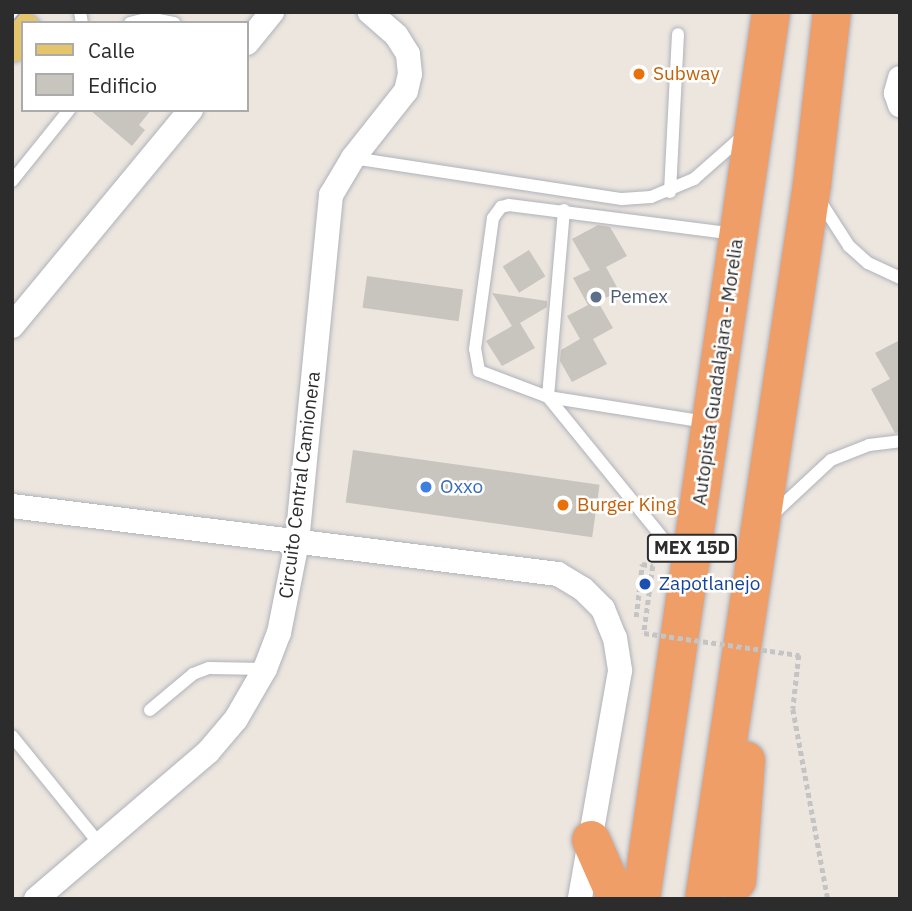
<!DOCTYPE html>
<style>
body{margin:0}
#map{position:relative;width:912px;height:911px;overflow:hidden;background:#ece6df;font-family:"IBM Plex Sans",sans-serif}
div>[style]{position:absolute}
.building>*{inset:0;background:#c8c4be;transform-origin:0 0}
.path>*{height:4.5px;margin-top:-2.25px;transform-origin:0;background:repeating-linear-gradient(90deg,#c4c4c4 0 5px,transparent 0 8.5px)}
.roads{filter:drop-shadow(0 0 2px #b0b2bb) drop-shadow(0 0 2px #b0b2bb)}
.lane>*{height:12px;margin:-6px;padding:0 6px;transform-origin:6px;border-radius:6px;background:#fff}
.street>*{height:24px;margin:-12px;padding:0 12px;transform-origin:12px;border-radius:12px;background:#fff}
.primary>*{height:38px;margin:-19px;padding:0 19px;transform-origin:19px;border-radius:19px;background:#e4c56c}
.highway>*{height:38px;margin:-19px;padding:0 19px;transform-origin:19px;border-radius:19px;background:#f09e67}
.rail>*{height:8px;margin-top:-4px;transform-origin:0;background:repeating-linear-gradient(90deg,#fff 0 16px,#a2a5b4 0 32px);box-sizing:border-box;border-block:2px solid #a2a5b4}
.path-bridge>*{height:4.5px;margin-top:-2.25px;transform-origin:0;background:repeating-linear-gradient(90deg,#c4c4c4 0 5px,transparent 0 8.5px)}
.dots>*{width:19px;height:19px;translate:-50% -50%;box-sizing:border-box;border:4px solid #fff;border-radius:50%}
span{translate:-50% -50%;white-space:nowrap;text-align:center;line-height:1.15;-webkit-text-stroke:5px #fff;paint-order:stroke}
.shield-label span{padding:2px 5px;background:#fff;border:2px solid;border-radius:5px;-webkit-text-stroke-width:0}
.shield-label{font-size:18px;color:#2c2c2c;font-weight:700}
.food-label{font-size:19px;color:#c56008}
.left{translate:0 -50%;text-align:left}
.service-label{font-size:19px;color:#4e5e75}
.street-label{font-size:19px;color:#2c2c2c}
.shop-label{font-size:19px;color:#366cbe}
.transit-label{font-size:19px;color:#164399}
.frame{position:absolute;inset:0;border:14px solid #2c2c2c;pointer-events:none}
.legend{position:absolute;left:21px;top:21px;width:228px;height:91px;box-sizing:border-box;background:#fff;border:2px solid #ababab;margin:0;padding:9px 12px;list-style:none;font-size:21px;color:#2c2c2c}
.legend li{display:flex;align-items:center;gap:14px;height:35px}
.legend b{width:35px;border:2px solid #ababab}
</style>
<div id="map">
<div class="building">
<div style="clip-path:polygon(90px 110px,151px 110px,139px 125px,145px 130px,132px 146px)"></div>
<div style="clip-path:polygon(598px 225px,610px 227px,627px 256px,606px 267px,619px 291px,598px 302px,613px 328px,593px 339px,607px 364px,572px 382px,560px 361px,561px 350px,580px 339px,567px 316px,588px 305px,573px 278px,590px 270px,572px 239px)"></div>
<div style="left:529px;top:250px;width:31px;height:31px;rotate:58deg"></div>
<div style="left:367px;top:276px;width:97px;height:32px;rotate:8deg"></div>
<div style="clip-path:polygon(492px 293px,547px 301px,547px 307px,520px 323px,535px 348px,502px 366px,486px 341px,512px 326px)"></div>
<div style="clip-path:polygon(900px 340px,900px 432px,895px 433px,871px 389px,890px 379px,875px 353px)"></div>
<div style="left:353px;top:450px;width:249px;height:53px;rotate:8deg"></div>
</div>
<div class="path">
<div style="left:636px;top:617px;width:53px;rotate:-83.5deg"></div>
<div style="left:642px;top:564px;width:11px;rotate:10deg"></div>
<div style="left:653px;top:566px;width:68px;rotate:97.7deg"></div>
<div style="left:799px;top:655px;width:54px;rotate:96.3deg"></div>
<div style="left:793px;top:709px;width:193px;rotate:79.6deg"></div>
</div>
<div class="roads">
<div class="lane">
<div style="left:80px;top:12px;width:11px;rotate:80deg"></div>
<div style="left:130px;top:23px;width:21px;rotate:-14deg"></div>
<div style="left:150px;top:18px;width:25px;rotate:12deg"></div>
<div style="left:353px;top:158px;width:272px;rotate:8.7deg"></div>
<div style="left:622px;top:199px;width:29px;rotate:-4deg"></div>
<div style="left:651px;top:197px;width:47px;rotate:-22.7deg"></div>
<div style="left:694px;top:179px;width:65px;rotate:-41.3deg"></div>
<div style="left:12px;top:181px;width:91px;rotate:-51.2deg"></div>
<div style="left:670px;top:192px;width:158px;rotate:-87.1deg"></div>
<div style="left:820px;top:201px;width:54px;rotate:57.2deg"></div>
<div style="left:849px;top:246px;width:25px;rotate:42deg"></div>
<div style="left:868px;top:263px;width:35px;rotate:25deg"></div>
<div style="left:564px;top:210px;width:188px;rotate:94.9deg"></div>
<div style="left:548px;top:397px;width:214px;rotate:50.9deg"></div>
<div style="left:706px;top:422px;width:160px;rotate:-171deg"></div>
<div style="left:548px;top:397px;width:74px;rotate:-159.4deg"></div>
<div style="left:479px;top:371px;width:22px;rotate:-100deg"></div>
<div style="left:475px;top:349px;width:132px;rotate:-82.2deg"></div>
<div style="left:493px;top:218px;width:14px;rotate:-54deg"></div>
<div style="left:501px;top:207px;width:8px;rotate:-14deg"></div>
<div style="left:509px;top:205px;width:228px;rotate:7.3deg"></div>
<div style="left:773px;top:514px;width:79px;rotate:-43deg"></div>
<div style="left:831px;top:460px;width:41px;rotate:-21.5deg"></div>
<div style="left:869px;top:445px;width:31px;rotate:-7deg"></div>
<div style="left:150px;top:710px;width:56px;rotate:-39.9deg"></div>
<div style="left:193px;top:674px;width:17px;rotate:-21deg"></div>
<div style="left:209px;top:668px;width:56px;rotate:1deg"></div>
<div style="left:12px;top:736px;width:141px;rotate:51deg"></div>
</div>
<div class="street">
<div style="left:247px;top:43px;width:40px;rotate:-51deg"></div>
<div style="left:900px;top:78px;width:16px;rotate:105deg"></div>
<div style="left:896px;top:93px;width:13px;rotate:72deg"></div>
<div style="left:12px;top:326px;width:281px;rotate:-50.4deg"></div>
<div style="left:12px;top:506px;width:550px;rotate:7.1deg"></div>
<div style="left:558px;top:574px;width:29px;rotate:31deg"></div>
<div style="left:583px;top:589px;width:28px;rotate:45deg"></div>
<div style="left:603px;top:609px;width:31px;rotate:68deg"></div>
<div style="left:615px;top:638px;width:33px;rotate:81deg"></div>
<div style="left:620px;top:671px;width:231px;rotate:100deg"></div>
<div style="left:36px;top:899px;width:226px;rotate:-40.5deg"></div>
<div style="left:208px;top:752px;width:43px;rotate:-49.7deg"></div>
<div style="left:236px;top:719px;width:58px;rotate:-59.9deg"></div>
<div style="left:265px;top:669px;width:39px;rotate:-69deg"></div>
<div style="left:279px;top:633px;width:93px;rotate:-78.8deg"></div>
<div style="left:297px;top:542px;width:349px;rotate:-84.4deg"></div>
<div style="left:331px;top:195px;width:43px;rotate:-59.3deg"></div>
<div style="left:353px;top:158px;width:85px;rotate:-51.7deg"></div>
<div style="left:406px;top:91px;width:17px;rotate:-77deg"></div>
<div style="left:410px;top:74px;width:20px;rotate:-96deg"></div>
<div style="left:408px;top:54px;width:22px;rotate:-122deg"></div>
<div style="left:396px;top:35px;width:35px;rotate:-139deg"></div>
</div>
<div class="primary">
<div style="left:12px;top:43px;width:16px;rotate:-47deg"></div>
</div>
<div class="highway">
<div style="left:591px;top:840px;width:64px;rotate:66.2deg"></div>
<div style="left:737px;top:881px;width:121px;rotate:-85.7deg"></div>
<div style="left:641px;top:899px;width:896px;rotate:-81.66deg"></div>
<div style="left:704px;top:899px;width:723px;rotate:-81.41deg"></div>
<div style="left:812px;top:184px;width:173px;rotate:-83.4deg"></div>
</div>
</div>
<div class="rail">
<div style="left:12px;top:18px;width:8px;rotate:-50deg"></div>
</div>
<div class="path-bridge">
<div style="left:644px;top:633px;width:157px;rotate:8.1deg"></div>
</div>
<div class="dots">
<div style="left:639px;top:74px;background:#e8710a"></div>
<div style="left:596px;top:297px;background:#5c6f8a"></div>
<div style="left:426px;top:487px;background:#3f7fe0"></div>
<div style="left:563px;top:505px;background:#e8710a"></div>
<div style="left:645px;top:584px;background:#1a4fb4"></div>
</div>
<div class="shield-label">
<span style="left:692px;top:548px">MEX 15D</span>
</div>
<div class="food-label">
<span class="left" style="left:653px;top:74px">Subway</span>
<span class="left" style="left:577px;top:505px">Burger King</span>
</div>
<div class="service-label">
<span class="left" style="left:610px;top:297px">Pemex</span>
</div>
<div class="street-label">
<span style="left:718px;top:372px;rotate:-82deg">Autopista Guadalajara - Morelia</span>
<span style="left:300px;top:485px;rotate:-83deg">Circuito Central Camionera</span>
</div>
<div class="shop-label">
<span class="left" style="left:440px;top:487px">Oxxo</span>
</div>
<div class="transit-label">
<span class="left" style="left:659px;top:584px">Zapotlanejo</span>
</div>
<div class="frame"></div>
<ul class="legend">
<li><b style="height:9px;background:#e4c56c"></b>Calle</li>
<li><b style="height:19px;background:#c8c4be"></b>Edificio</li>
</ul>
</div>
